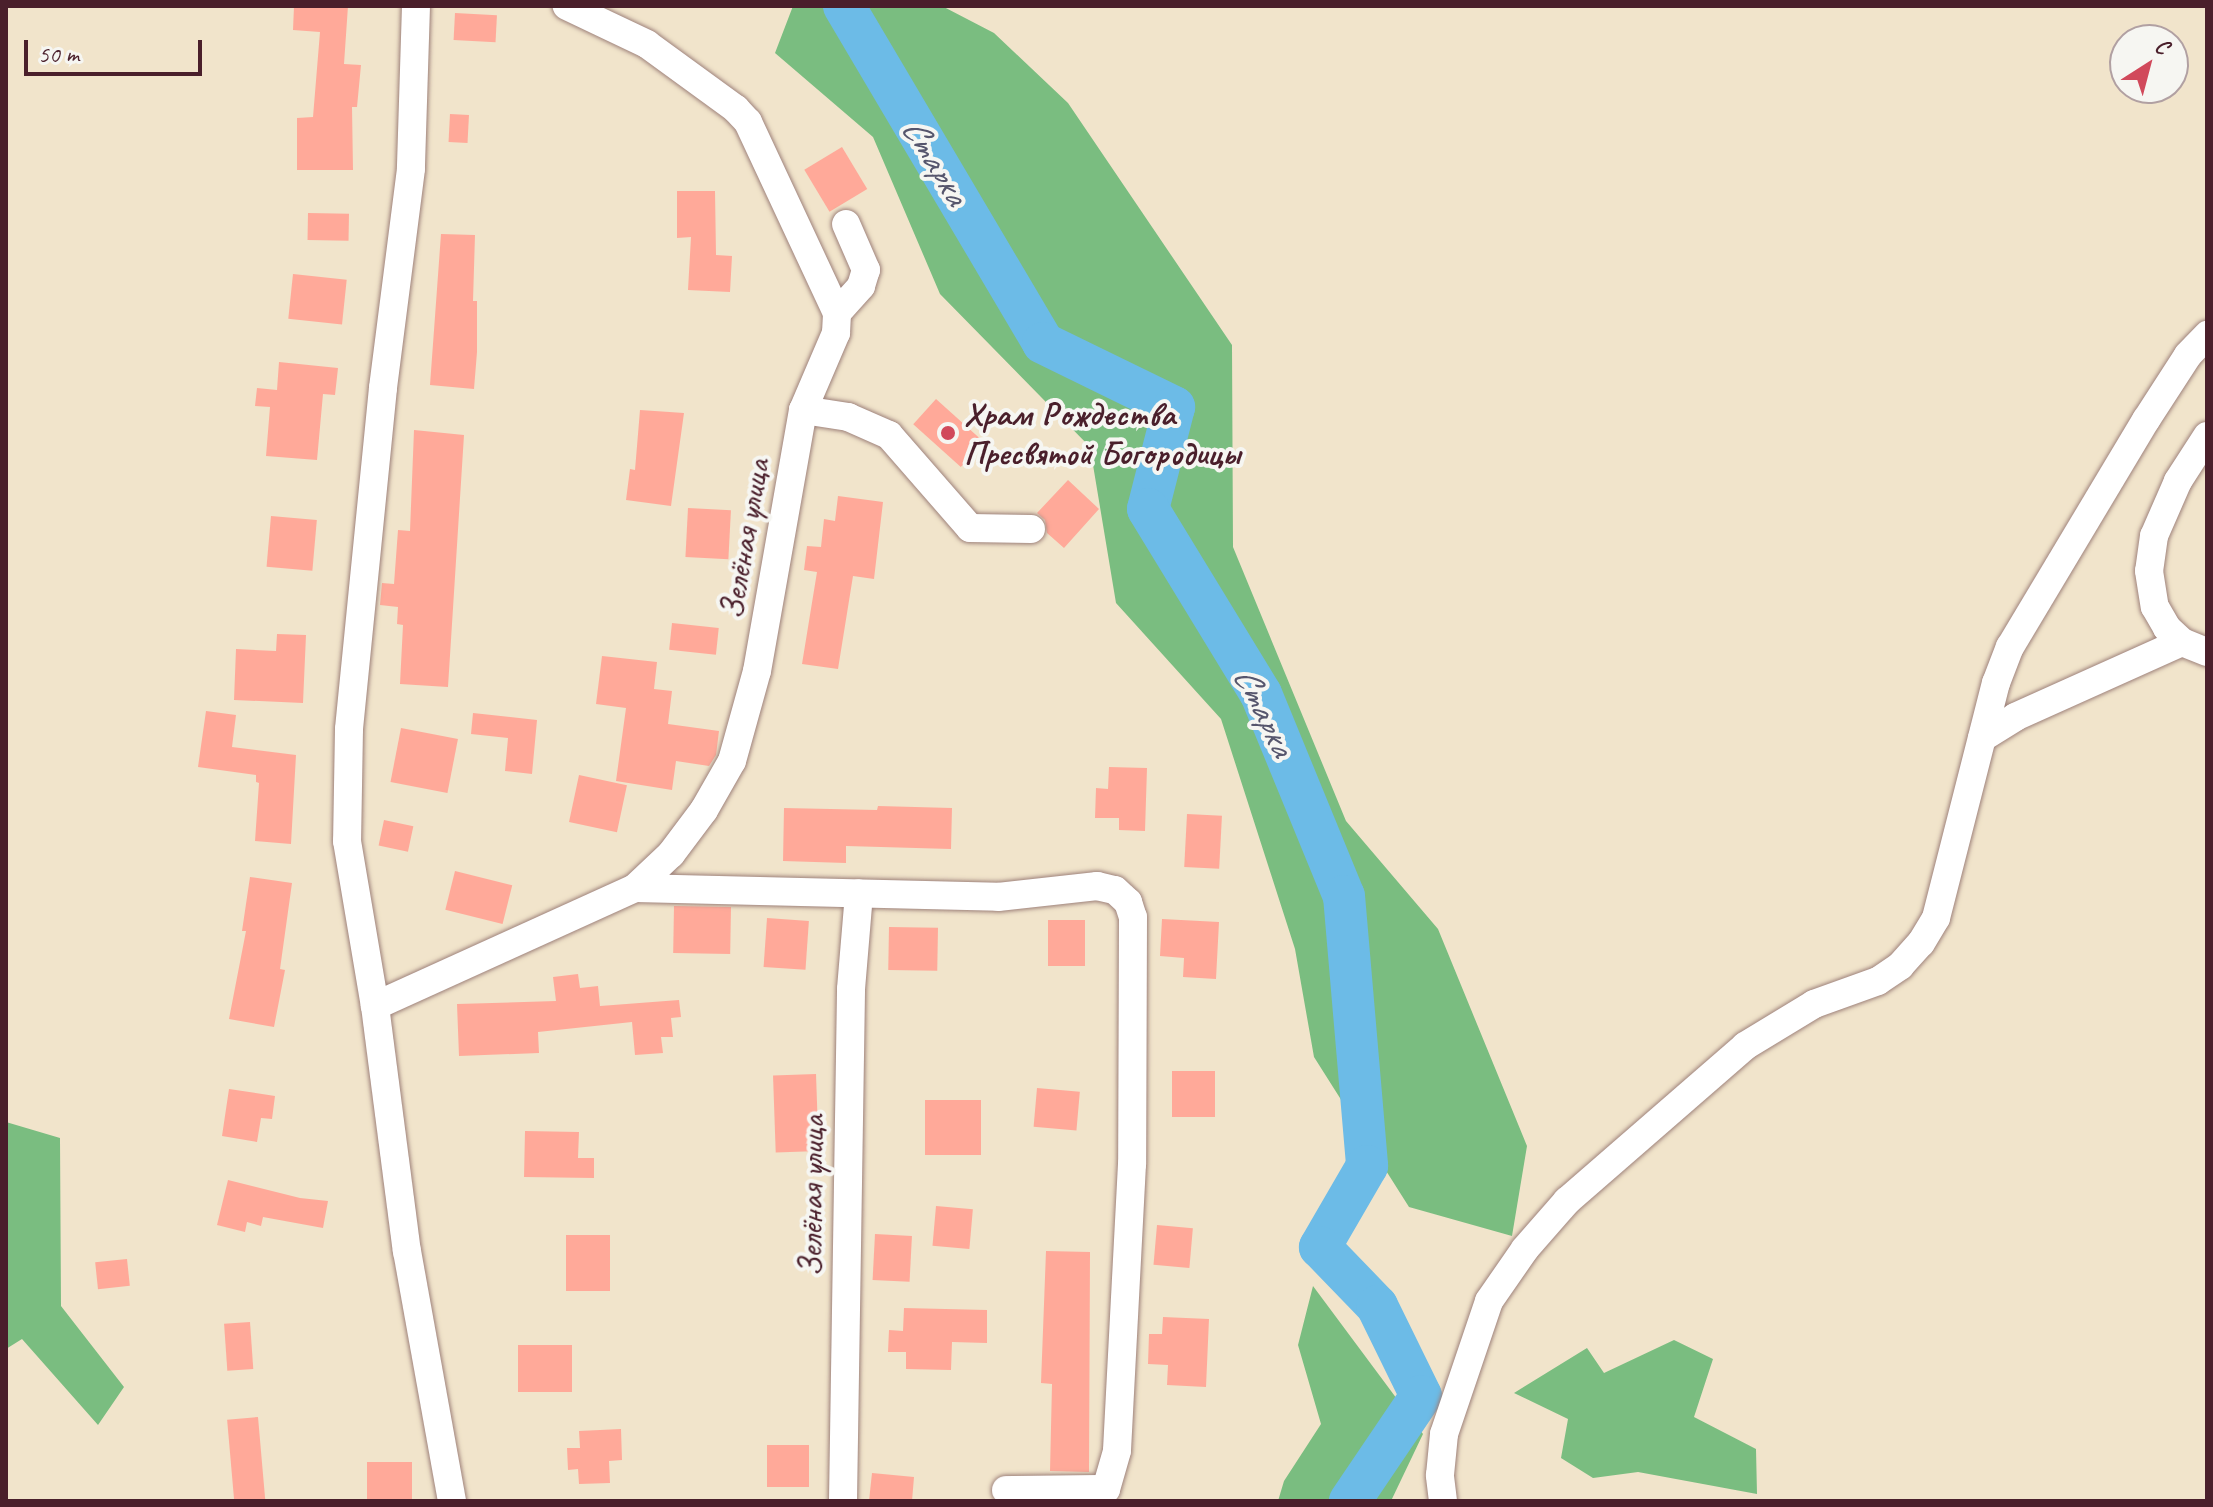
<!DOCTYPE html>
<meta charset="utf-8">
<style>
body{margin:0}
#map{position:relative;width:2213px;height:1507px;overflow:hidden;background:#f1e4cb;font-family:Caveat,sans-serif}
div>[style]{position:absolute}
.forest>*{inset:0;background:#7abd80}
.river>*{height:42px;margin:-21px;padding:0 21px;transform-origin:21px;border-radius:21px;background:#6cbbe7}
.building>*{inset:0;background:#ffa999;transform-origin:0 0}
.roads{filter:drop-shadow(0 0 2px #9e827b) drop-shadow(0 0 2px #9e827b)}
.minor>*{height:28px;margin:-14px;padding:0 14px;transform-origin:14px;border-radius:14px;background:#fff}
.dots>*{width:22px;height:22px;translate:-50% -50%;box-sizing:border-box;border:4px solid #f6f6f2;border-radius:50%}
span{translate:-50% -50%;white-space:nowrap;text-align:center;line-height:1.15;-webkit-text-stroke:8px #f6f6f2;paint-order:stroke}
.poi-label{font-size:34px;color:#4a1f2b;font-weight:700}
.left{translate:0 -50%;text-align:left}
.street-label{font-size:34px;color:#4a1f2b}
.water-label{font-size:36px;color:#56566d;font-style:italic}
.frame{position:absolute;inset:0;border:8px solid #4a1f2b;pointer-events:none}
.north{position:absolute;left:2109px;top:24px;width:80px;height:80px;box-sizing:border-box;background:#f6f6f2;border:2px solid #b1a0a2;border-radius:50%;rotate:36deg;font-size:22px;font-weight:700;line-height:32px;text-align:center;color:#4a1f2b}
.north::after{content:'';display:block;margin:auto;width:28px;height:36px;background:#d1495b;clip-path:polygon(50% 0,100% 100%,50% 72%,0 100%)}
.scale{position:absolute;left:24px;top:40px;width:178px;height:36px;box-sizing:border-box;border:4px solid #4a1f2b;border-top:0;padding-left:10px;font-size:24px;line-height:28px;white-space:nowrap;color:#4a1f2b;-webkit-text-stroke:6px #f6f6f2;paint-order:stroke}
</style>
<div id="map">
<div class="forest">
<div style="clip-path:polygon(793px 6px,942px 6px,994px 33px,1068px 103px,1232px 345px,1233px 547px,1346px 821px,1438px 929px,1527px 1146px,1512px 1236px,1409px 1207px,1314px 1057px,1295px 949px,1221px 719px,1116px 603px,1090px 447px,940px 294px,873px 137px,775px 53px)"></div>
<div style="clip-path:polygon(6px 1122px,60px 1138px,61px 1306px,124px 1387px,98px 1425px,22px 1339px,6px 1349px)"></div>
<div style="clip-path:polygon(1313px 1286px,1423px 1434px,1391px 1501px,1278px 1501px,1284px 1481px,1321px 1424px,1298px 1345px)"></div>
<div style="clip-path:polygon(1674px 1340px,1713px 1359px,1694px 1417px,1756px 1449px,1757px 1494px,1638px 1472px,1593px 1478px,1561px 1458px,1568px 1419px,1514px 1393px,1587px 1348px,1604px 1373px)"></div>
</div>
<div class="river">
<div style="left:844px;top:6px;width:391px;rotate:59.4deg"></div>
<div style="left:1043px;top:343px;width:146px;rotate:26deg"></div>
<div style="left:1174px;top:407px;width:105px;rotate:104.3deg"></div>
<div style="left:1148px;top:509px;width:217px;rotate:58.6deg"></div>
<div style="left:1261px;top:694px;width:218px;rotate:67.7deg"></div>
<div style="left:1344px;top:896px;width:271px;rotate:85.1deg"></div>
<div style="left:1367px;top:1166px;width:94px;rotate:120.1deg"></div>
<div style="left:1320px;top:1247px;width:82px;rotate:46deg"></div>
<div style="left:1377px;top:1306px;width:100px;rotate:63.9deg"></div>
<div style="left:1421px;top:1396px;width:127px;rotate:124.1deg"></div>
</div>
<div class="building">
<div style="clip-path:polygon(294px 6px,348px 6px,344px 64px,361px 65px,357px 107px,352px 107px,353px 170px,297px 170px,297px 118px,313px 117px,320px 32px,293px 30px)"></div>
<div style="left:455px;top:13px;width:42px;height:27px;rotate:3deg"></div>
<div style="left:450px;top:114px;width:19px;height:28px;rotate:3deg"></div>
<div style="left:842px;top:147px;width:49px;height:44px;rotate:59deg"></div>
<div style="clip-path:polygon(677px 191px,715px 191px,716px 255px,732px 256px,730px 292px,688px 290px,691px 237px,677px 238px)"></div>
<div style="left:308px;top:213px;width:41px;height:27px;rotate:1deg"></div>
<div style="clip-path:polygon(441px 234px,475px 235px,473px 301px,477px 301px,477px 352px,474px 389px,430px 385px)"></div>
<div style="left:293px;top:274px;width:54px;height:45px;rotate:6deg"></div>
<div style="clip-path:polygon(279px 362px,338px 368px,335px 395px,323px 394px,317px 460px,266px 456px,270px 407px,255px 406px,257px 388px,277px 390px)"></div>
<div style="left:936px;top:399px;width:64px;height:34px;rotate:42deg"></div>
<div style="clip-path:polygon(640px 410px,684px 413px,671px 506px,626px 500px,630px 469px,635px 470px)"></div>
<div style="clip-path:polygon(414px 430px,464px 435px,448px 687px,400px 684px,403px 625px,397px 624px,398px 607px,380px 605px,382px 583px,394px 584px,398px 530px,410px 531px)"></div>
<div style="clip-path:polygon(1068px 480px,1099px 509px,1064px 548px,1047px 533px,1045px 520px,1037px 513px)"></div>
<div style="clip-path:polygon(838px 496px,883px 502px,874px 579px,853px 576px,838px 669px,802px 664px,817px 572px,804px 570px,807px 546px,821px 547px,824px 519px,835px 521px)"></div>
<div style="left:688px;top:508px;width:43px;height:49px;rotate:3deg"></div>
<div style="left:271px;top:516px;width:46px;height:51px;rotate:5deg"></div>
<div style="left:672px;top:623px;width:47px;height:27px;rotate:6deg"></div>
<div style="clip-path:polygon(277px 634px,306px 635px,303px 703px,234px 700px,236px 649px,276px 651px)"></div>
<div style="clip-path:polygon(602px 656px,657px 662px,654px 689px,672px 691px,668px 724px,719px 731px,716px 755px,709px 766px,676px 761px,672px 790px,616px 781px,626px 708px,596px 704px)"></div>
<div style="clip-path:polygon(206px 711px,236px 715px,232px 747px,296px 755px,291px 844px,255px 841px,259px 783px,256px 782px,256px 775px,198px 767px)"></div>
<div style="clip-path:polygon(473px 713px,537px 720px,532px 774px,505px 771px,508px 738px,471px 734px)"></div>
<div style="left:401px;top:728px;width:58px;height:55px;rotate:11deg"></div>
<div style="clip-path:polygon(1109px 767px,1147px 768px,1145px 831px,1119px 830px,1119px 818px,1095px 818px,1096px 788px,1108px 789px)"></div>
<div style="left:579px;top:775px;width:49px;height:48px;rotate:12deg"></div>
<div style="clip-path:polygon(878px 806px,952px 808px,951px 849px,846px 846px,846px 863px,783px 861px,784px 808px,877px 810px)"></div>
<div style="left:1187px;top:814px;width:35px;height:53px;rotate:3deg"></div>
<div style="left:384px;top:820px;width:30px;height:26px;rotate:12deg"></div>
<div style="left:455px;top:871px;width:59px;height:40px;rotate:14deg"></div>
<div style="clip-path:polygon(250px 877px,292px 883px,280px 969px,285px 970px,274px 1027px,229px 1019px,246px 931px,242px 931px)"></div>
<div style="left:674px;top:906px;width:57px;height:47px;rotate:1deg"></div>
<div style="left:767px;top:918px;width:42px;height:49px;rotate:4deg"></div>
<div style="clip-path:polygon(1162px 919px,1219px 922px,1216px 979px,1183px 977px,1184px 958px,1160px 956px)"></div>
<div style="left:1048px;top:920px;width:37px;height:46px"></div>
<div style="left:889px;top:927px;width:49px;height:43px;rotate:1deg"></div>
<div style="clip-path:polygon(578px 974px,580px 988px,598px 986px,600px 1006px,679px 1000px,681px 1017px,671px 1018px,673px 1037px,661px 1037px,663px 1053px,635px 1055px,632px 1022px,538px 1032px,539px 1053px,459px 1056px,457px 1004px,556px 1001px,553px 977px)"></div>
<div style="left:1172px;top:1071px;width:43px;height:46px"></div>
<div style="left:816px;top:1074px;width:77px;height:43px;rotate:88deg"></div>
<div style="left:1037px;top:1088px;width:43px;height:39px;rotate:5deg"></div>
<div style="clip-path:polygon(229px 1089px,275px 1096px,272px 1119px,261px 1118px,257px 1142px,222px 1136px)"></div>
<div style="left:925px;top:1100px;width:56px;height:55px"></div>
<div style="clip-path:polygon(525px 1131px,579px 1132px,578px 1158px,594px 1158px,594px 1178px,524px 1177px)"></div>
<div style="clip-path:polygon(228px 1180px,300px 1198px,328px 1201px,323px 1228px,263px 1217px,261px 1226px,247px 1222px,245px 1232px,217px 1225px)"></div>
<div style="left:936px;top:1206px;width:37px;height:40px;rotate:5deg"></div>
<div style="left:1157px;top:1225px;width:36px;height:40px;rotate:5deg"></div>
<div style="left:875px;top:1234px;width:37px;height:46px;rotate:3deg"></div>
<div style="left:566px;top:1235px;width:44px;height:56px"></div>
<div style="clip-path:polygon(1046px 1251px,1090px 1252px,1089px 1472px,1050px 1471px,1052px 1384px,1041px 1383px)"></div>
<div style="left:127px;top:1259px;width:27px;height:32px;rotate:84deg"></div>
<div style="clip-path:polygon(904px 1308px,987px 1310px,987px 1343px,952px 1342px,951px 1370px,906px 1369px,906px 1352px,888px 1352px,889px 1330px,903px 1331px)"></div>
<div style="clip-path:polygon(1163px 1317px,1209px 1319px,1206px 1387px,1167px 1385px,1168px 1365px,1148px 1364px,1149px 1334px,1162px 1334px)"></div>
<div style="left:250px;top:1322px;width:47px;height:26px;rotate:86deg"></div>
<div style="left:572px;top:1345px;width:47px;height:54px;rotate:90deg"></div>
<div style="left:258px;top:1417px;width:84px;height:31px;rotate:85deg"></div>
<div style="clip-path:polygon(621px 1429px,622px 1460px,609px 1461px,610px 1483px,579px 1484px,578px 1469px,568px 1470px,567px 1448px,580px 1448px,579px 1431px)"></div>
<div style="left:767px;top:1445px;width:42px;height:42px"></div>
<div style="left:367px;top:1462px;width:45px;height:39px"></div>
<div style="clip-path:polygon(872px 1473px,914px 1477px,912px 1501px,869px 1501px)"></div>
</div>
<div class="roads">
<div class="minor">
<div style="left:416px;top:6px;width:163px;rotate:91.8deg"></div>
<div style="left:411px;top:169px;width:221px;rotate:97.3deg"></div>
<div style="left:383px;top:388px;width:343px;rotate:95.7deg"></div>
<div style="left:349px;top:729px;width:112px;rotate:91deg"></div>
<div style="left:347px;top:841px;width:167px;rotate:80.4deg"></div>
<div style="left:375px;top:1006px;width:247px;rotate:82.6deg"></div>
<div style="left:407px;top:1251px;width:254px;rotate:79.8deg"></div>
<div style="left:837px;top:313px;width:36px;rotate:-48deg"></div>
<div style="left:861px;top:286px;width:17px;rotate:-73deg"></div>
<div style="left:866px;top:270px;width:50px;rotate:-113.5deg"></div>
<div style="left:803px;top:410px;width:46px;rotate:8.8deg"></div>
<div style="left:848px;top:417px;width:45px;rotate:23.7deg"></div>
<div style="left:889px;top:435px;width:123px;rotate:48.9deg"></div>
<div style="left:970px;top:528px;width:61px;rotate:0.9deg"></div>
<div style="left:2207px;top:436px;width:54px;rotate:122.8deg"></div>
<div style="left:2178px;top:481px;width:60px;rotate:113.6deg"></div>
<div style="left:2154px;top:536px;width:35px;rotate:98deg"></div>
<div style="left:2149px;top:571px;width:36px;rotate:81deg"></div>
<div style="left:2155px;top:607px;width:24px;rotate:60deg"></div>
<div style="left:2167px;top:628px;width:21px;rotate:43deg"></div>
<div style="left:2182px;top:642px;width:27px;rotate:22deg"></div>
<div style="left:1982px;top:738px;width:39px;rotate:-32deg"></div>
<div style="left:2015px;top:717px;width:183px;rotate:-24.2deg"></div>
<div style="left:635px;top:888px;width:363px;rotate:1.4deg"></div>
<div style="left:998px;top:897px;width:100px;rotate:-6.3deg"></div>
<div style="left:1097px;top:886px;width:18px;rotate:13deg"></div>
<div style="left:1115px;top:890px;width:18px;rotate:43deg"></div>
<div style="left:1128px;top:902px;width:16px;rotate:72deg"></div>
<div style="left:1133px;top:917px;width:247px;rotate:90.2deg"></div>
<div style="left:1132px;top:1164px;width:287px;rotate:93deg"></div>
<div style="left:1117px;top:1451px;width:40px;rotate:106deg"></div>
<div style="left:1106px;top:1489px;width:100px;rotate:179.4deg"></div>
<div style="left:375px;top:1006px;width:286px;rotate:-24.4deg"></div>
<div style="left:635px;top:888px;width:50px;rotate:-43.4deg"></div>
<div style="left:671px;top:854px;width:55px;rotate:-53.1deg"></div>
<div style="left:704px;top:810px;width:56px;rotate:-60.3deg"></div>
<div style="left:732px;top:761px;width:93px;rotate:-74.5deg"></div>
<div style="left:757px;top:671px;width:265px;rotate:-80deg"></div>
<div style="left:803px;top:410px;width:84px;rotate:-66.8deg"></div>
<div style="left:836px;top:333px;width:20px;rotate:-87deg"></div>
<div style="left:837px;top:313px;width:211px;rotate:-115deg"></div>
<div style="left:748px;top:122px;width:18px;rotate:-133deg"></div>
<div style="left:736px;top:109px;width:110px;rotate:-143.9deg"></div>
<div style="left:647px;top:44px;width:89px;rotate:-154.6deg"></div>
<div style="left:843px;top:1501px;width:512px;rotate:-89.1deg"></div>
<div style="left:851px;top:989px;width:96px;rotate:-85.2deg"></div>
<div style="left:1443px;top:1501px;width:26px;rotate:-97deg"></div>
<div style="left:1440px;top:1475px;width:41px;rotate:-84.4deg"></div>
<div style="left:1444px;top:1434px;width:140px;rotate:-71.3deg"></div>
<div style="left:1489px;top:1301px;width:63px;rotate:-55.3deg"></div>
<div style="left:1525px;top:1249px;width:64px;rotate:-48.8deg"></div>
<div style="left:1567px;top:1201px;width:236px;rotate:-41deg"></div>
<div style="left:1745px;top:1046px;width:81px;rotate:-31.3deg"></div>
<div style="left:1814px;top:1004px;width:68px;rotate:-19.8deg"></div>
<div style="left:1878px;top:981px;width:27px;rotate:-34deg"></div>
<div style="left:1900px;top:966px;width:31px;rotate:-48deg"></div>
<div style="left:1921px;top:943px;width:29px;rotate:-59deg"></div>
<div style="left:1936px;top:918px;width:243px;rotate:-75.7deg"></div>
<div style="left:1996px;top:683px;width:39px;rotate:-69deg"></div>
<div style="left:2010px;top:647px;width:265px;rotate:-59.1deg"></div>
<div style="left:2146px;top:420px;width:77px;rotate:-57.1deg"></div>
<div style="left:2188px;top:355px;width:28px;rotate:-46deg"></div>
</div>
</div>
<div class="dots">
<div style="left:948px;top:433px;background:#d1495b"></div>
</div>
<div class="poi-label">
<span class="left" style="left:964px;top:433px">Храм Рождества<br>Пресвятой Богородицы</span>
</div>
<div class="street-label">
<span style="left:744px;top:539px;rotate:-80deg">Зелёная улица</span>
<span style="left:811px;top:1196px;rotate:-89deg">Зелёная улица</span>
</div>
<div class="water-label">
<span style="left:935px;top:161px;rotate:59deg">Старка</span>
<span style="left:1264px;top:711px;rotate:64deg">Старка</span>
</div>
<div class="frame"></div>
<div class="north">С</div>
<div class="scale">50 m</div>
</div>
